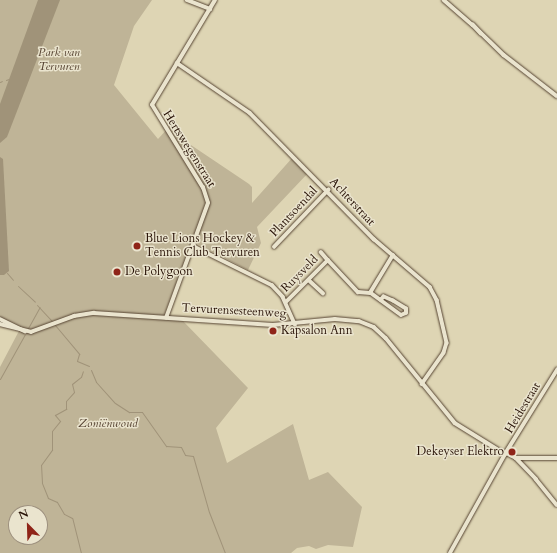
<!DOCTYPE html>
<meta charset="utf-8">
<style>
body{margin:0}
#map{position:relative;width:557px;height:553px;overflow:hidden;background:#ded5b4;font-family:Cardo,serif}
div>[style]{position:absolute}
.green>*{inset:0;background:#bfb497}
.water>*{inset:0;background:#a09379}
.stream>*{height:1px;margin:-0.5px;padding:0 0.5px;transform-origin:0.5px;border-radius:0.5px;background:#a09379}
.roads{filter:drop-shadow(0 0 1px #564432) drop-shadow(0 0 1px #564432)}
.minor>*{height:3.5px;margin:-1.75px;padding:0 1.75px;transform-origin:1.75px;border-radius:1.75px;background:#eae4ce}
.dots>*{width:11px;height:11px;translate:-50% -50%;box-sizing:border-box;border:2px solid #eae4ce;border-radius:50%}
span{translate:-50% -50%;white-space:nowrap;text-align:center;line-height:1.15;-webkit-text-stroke:3px #eae4ce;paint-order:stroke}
.park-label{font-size:12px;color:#564332;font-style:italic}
.street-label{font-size:12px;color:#291307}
.poi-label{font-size:12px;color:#291307}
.left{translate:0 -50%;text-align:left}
.right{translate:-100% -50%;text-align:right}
.north{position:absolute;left:8px;top:505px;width:40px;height:40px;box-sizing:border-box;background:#eae4ce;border:1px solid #9d907e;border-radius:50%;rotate:337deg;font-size:11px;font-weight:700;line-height:16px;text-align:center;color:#291307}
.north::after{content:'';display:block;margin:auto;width:14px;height:18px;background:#8f2418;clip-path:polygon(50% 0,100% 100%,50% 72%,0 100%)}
</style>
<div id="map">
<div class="green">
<div style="clip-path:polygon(evenodd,0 0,152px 0,134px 26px,114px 85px,158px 139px,170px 126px,179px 137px,249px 184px,252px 187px,252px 203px,293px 157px,309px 172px,257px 227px,261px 243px,248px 270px,192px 241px,164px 316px,98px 312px,183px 321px,248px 388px,216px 428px,227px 463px,293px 424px,309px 480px,328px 472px,362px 507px,353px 547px,328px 545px,316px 549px,309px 546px,297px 548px,291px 553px,0 553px,0 367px,20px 329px,0 321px,0 0,16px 513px,40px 513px,40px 537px,16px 537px,16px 513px)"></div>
</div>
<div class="water">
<div style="clip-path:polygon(38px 0,60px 0,7px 137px,0 143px,0 104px)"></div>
<div style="clip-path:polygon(0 157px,3px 159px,9px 271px,4px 275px,0 275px)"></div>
</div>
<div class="stream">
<div style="left:6px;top:80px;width:3px;rotate:-18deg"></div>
<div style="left:0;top:82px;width:2px;rotate:-27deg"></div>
<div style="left:7px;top:273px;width:9px;rotate:49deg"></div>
<div style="left:18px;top:286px;width:23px;rotate:43deg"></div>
<div style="left:37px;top:305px;width:23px;rotate:47deg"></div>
<div style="left:55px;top:325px;width:38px;rotate:50deg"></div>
<div style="left:79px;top:354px;width:7px;rotate:106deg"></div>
<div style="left:77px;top:361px;width:13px;rotate:23deg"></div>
<div style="left:27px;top:330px;width:26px;rotate:-61deg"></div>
<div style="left:91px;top:370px;width:13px;rotate:67deg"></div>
<div style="left:96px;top:382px;width:28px;rotate:48deg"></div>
<div style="left:115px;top:403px;width:17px;rotate:33deg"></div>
<div style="left:129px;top:412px;width:13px"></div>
<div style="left:142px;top:412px;width:42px;rotate:54.8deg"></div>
<div style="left:166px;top:446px;width:15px;rotate:4deg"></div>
<div style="left:181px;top:447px;width:9px;rotate:63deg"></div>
<div style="left:185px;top:455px;width:8px;rotate:7deg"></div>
<div style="left:193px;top:456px;width:58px;rotate:74.1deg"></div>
<div style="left:209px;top:512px;width:44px;rotate:68.7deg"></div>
<div style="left:0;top:379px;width:51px;rotate:-60.9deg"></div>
<div style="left:81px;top:553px;width:36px;rotate:-104deg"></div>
<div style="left:72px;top:518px;width:9px;rotate:-153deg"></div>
<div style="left:64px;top:514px;width:14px;rotate:-120deg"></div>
<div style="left:57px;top:502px;width:10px;rotate:-156deg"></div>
<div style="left:48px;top:498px;width:16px;rotate:-112deg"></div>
<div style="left:42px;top:483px;width:18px;rotate:-93deg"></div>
<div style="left:41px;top:465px;width:19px;rotate:-54deg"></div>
<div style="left:52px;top:450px;width:19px;rotate:-90deg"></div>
<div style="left:52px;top:431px;width:13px;rotate:-51deg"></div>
<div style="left:60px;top:421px;width:8px;rotate:-130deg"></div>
<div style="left:55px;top:415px;width:13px;rotate:-29deg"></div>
<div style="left:66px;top:409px;width:8px;rotate:-90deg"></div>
<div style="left:66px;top:401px;width:12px;rotate:-48deg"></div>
<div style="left:74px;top:392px;width:8px;rotate:-104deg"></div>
<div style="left:72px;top:384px;width:11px;rotate:-38deg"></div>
<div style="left:81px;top:377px;width:6px;rotate:-72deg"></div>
</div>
<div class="roads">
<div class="minor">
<div style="left:187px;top:0;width:25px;rotate:21deg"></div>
<div style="left:444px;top:0;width:38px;rotate:41deg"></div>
<div style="left:481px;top:34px;width:12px;rotate:-132deg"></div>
<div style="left:473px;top:25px;width:43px;rotate:44.1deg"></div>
<div style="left:504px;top:55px;width:67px;rotate:37.7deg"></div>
<div style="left:177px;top:63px;width:88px;rotate:34.4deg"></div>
<div style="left:250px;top:113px;width:177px;rotate:45.5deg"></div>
<div style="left:374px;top:239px;width:74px;rotate:40.6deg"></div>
<div style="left:430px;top:287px;width:15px;rotate:62deg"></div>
<div style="left:437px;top:300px;width:44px;rotate:76.9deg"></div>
<div style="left:447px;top:343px;width:10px;rotate:107deg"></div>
<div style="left:444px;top:353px;width:38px;rotate:125deg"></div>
<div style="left:193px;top:246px;width:88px;rotate:26.3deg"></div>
<div style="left:272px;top:285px;width:16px;rotate:47deg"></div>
<div style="left:283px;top:297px;width:30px;rotate:66deg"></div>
<div style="left:274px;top:247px;width:79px;rotate:-46.5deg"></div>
<div style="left:321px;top:252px;width:11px;rotate:49deg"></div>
<div style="left:310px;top:281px;width:18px;rotate:43deg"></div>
<div style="left:371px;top:293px;width:37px;rotate:36deg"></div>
<div style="left:401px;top:315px;width:5px;rotate:-22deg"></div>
<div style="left:406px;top:313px;width:4px;rotate:-90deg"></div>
<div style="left:406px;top:309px;width:15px;rotate:-148deg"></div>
<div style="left:393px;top:301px;width:10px;rotate:-156deg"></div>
<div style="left:384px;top:297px;width:4px;rotate:135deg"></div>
<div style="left:286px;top:302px;width:59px;rotate:-45deg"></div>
<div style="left:328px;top:260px;width:44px;rotate:46.8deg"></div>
<div style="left:358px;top:292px;width:12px;rotate:5deg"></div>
<div style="left:370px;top:293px;width:44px;rotate:-58.8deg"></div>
<div style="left:166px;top:318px;width:122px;rotate:-69.9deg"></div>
<div style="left:208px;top:203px;width:16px;rotate:-108deg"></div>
<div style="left:203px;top:188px;width:97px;rotate:-121.6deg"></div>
<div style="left:152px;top:105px;width:122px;rotate:-59deg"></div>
<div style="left:0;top:319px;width:28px;rotate:26deg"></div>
<div style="left:0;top:324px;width:32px;rotate:14deg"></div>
<div style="left:31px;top:332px;width:46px;rotate:-20.4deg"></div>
<div style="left:74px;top:316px;width:20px;rotate:-9deg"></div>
<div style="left:94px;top:313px;width:179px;rotate:3.8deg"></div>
<div style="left:273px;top:325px;width:62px;rotate:-5.5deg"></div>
<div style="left:335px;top:319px;width:24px;rotate:5deg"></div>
<div style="left:359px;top:321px;width:16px;rotate:22deg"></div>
<div style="left:374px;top:327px;width:16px;rotate:43deg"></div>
<div style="left:386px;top:338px;width:109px;rotate:50.9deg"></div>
<div style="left:455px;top:423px;width:59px;rotate:31.8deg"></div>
<div style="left:507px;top:453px;width:10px;rotate:29deg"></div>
<div style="left:516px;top:458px;width:29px;rotate:46deg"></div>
<div style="left:536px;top:479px;width:33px;rotate:51deg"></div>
<div style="left:505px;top:454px;width:99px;rotate:-58.2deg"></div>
<div style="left:516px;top:458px;width:41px"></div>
<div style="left:450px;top:553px;width:113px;rotate:-60.9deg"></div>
</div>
</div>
<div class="dots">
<div style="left:137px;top:246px;background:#8f2418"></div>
<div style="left:117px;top:272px;background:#8f2418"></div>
<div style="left:273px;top:331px;background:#8f2418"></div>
<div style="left:512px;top:452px;background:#8f2418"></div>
</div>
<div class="park-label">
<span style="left:59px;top:60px">Park van<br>Tervuren</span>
<span style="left:108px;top:424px">Zoniënwoud</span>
</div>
<div class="street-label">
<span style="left:189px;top:149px;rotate:58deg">Hertswegenstraat</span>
<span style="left:352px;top:202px;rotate:47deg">Achterstraat</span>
<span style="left:294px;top:212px;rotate:-47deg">Plantsoendal</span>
<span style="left:300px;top:274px;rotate:-45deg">Ruysveld</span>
<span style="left:234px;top:311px;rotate:3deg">Tervurensesteenweg</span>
<span style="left:523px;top:408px;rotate:-59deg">Heidestraat</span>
</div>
<div class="poi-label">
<span class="left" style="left:145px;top:246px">Blue Lions Hockey &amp;<br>Tennis Club Tervuren</span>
<span class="left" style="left:125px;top:272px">De Polygoon</span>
<span class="left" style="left:281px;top:331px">Kapsalon Ann</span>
<span class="right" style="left:504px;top:452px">Dekeyser Elektro</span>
</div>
<div class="north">N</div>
</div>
